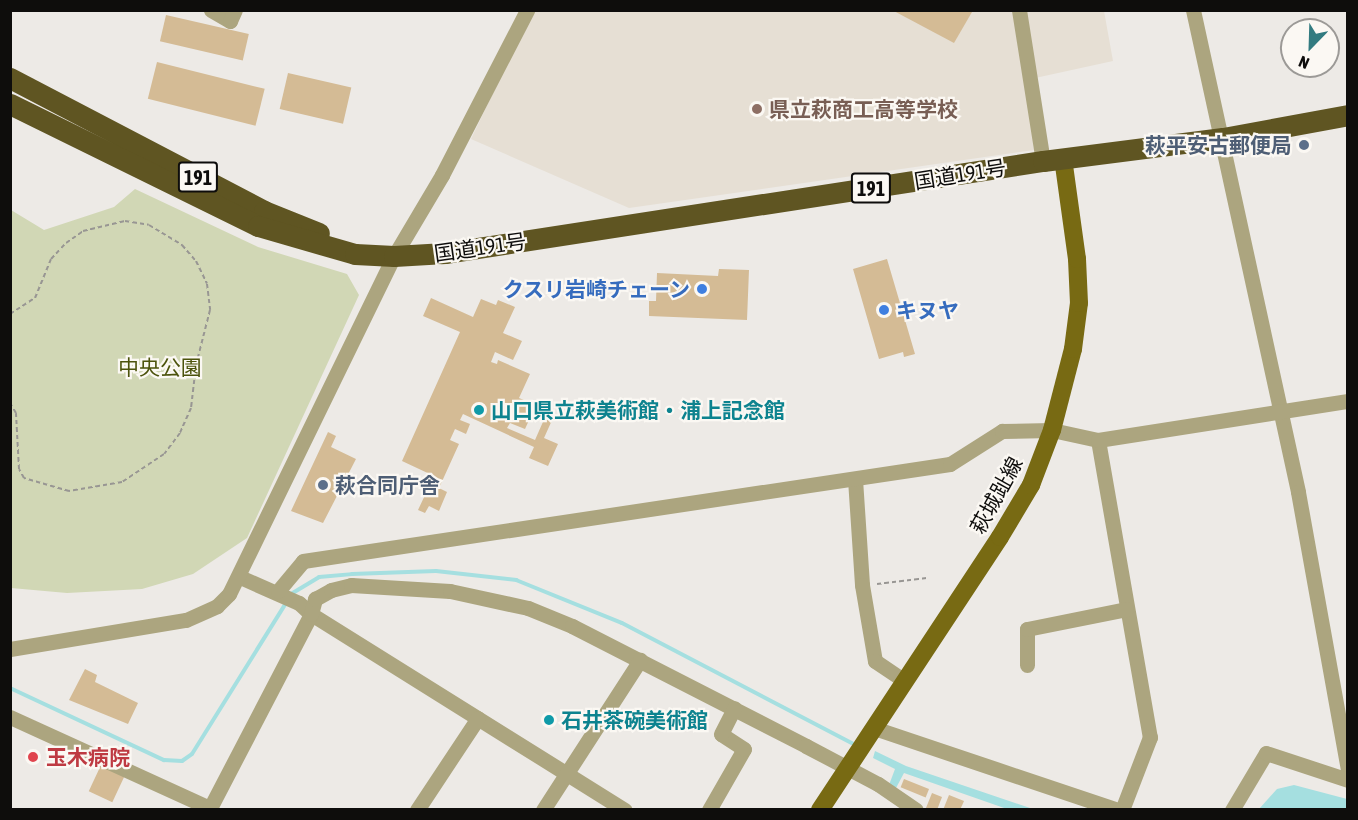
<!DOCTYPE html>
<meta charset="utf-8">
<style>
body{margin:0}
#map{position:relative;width:1358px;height:820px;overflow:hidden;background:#edeae6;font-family:"Asap Condensed","Noto Sans JP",sans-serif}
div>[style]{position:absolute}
.built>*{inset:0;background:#e6dfd4}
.green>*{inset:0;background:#d1d7b5}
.water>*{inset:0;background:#a5dfe0}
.stream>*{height:4px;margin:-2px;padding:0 2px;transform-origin:2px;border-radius:2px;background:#a5dfe0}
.building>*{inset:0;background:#d4bb95;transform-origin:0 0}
.path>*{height:2px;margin-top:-1px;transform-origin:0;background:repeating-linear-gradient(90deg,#989693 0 4.5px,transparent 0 7.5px)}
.minor>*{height:15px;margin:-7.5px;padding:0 7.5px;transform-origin:7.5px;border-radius:7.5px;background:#aca57f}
.major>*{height:18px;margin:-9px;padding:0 9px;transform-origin:9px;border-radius:9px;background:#786a13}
.highway>*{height:21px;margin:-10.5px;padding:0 10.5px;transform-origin:10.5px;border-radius:10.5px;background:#5f5522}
.dots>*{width:16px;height:16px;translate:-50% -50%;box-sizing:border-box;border:3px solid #fbf8f3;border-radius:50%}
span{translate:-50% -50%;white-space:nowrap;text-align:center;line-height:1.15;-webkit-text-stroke:4.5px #fbf8f3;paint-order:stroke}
.shield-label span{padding:2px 4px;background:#fbf8f3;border:2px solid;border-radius:4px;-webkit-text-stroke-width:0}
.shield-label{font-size:20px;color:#0e0d0c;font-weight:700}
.education-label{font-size:21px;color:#785e54;font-weight:700}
.left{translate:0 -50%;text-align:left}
.service-label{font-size:21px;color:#4e5e75;font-weight:700}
.right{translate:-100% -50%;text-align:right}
.street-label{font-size:21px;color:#0e0d0c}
.shop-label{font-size:21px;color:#366cbe;font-weight:700}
.park-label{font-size:21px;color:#4c530c}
.culture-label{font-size:21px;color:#0d838f;font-weight:700}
.health-label{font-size:21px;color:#be3a42;font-weight:700}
.frame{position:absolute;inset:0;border:12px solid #0e0d0c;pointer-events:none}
.north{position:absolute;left:1280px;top:18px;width:60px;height:60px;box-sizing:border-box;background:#fbf8f3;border:2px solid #9c9a97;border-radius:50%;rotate:203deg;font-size:16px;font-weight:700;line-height:24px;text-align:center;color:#0e0d0c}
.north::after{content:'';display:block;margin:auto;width:21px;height:27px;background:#327b80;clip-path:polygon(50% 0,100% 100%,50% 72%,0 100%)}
</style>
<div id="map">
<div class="built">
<div style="clip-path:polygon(532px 11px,1104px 11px,1113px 61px,1026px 80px,1034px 150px,629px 208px,471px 139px)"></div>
</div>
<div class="green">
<div style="clip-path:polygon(135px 189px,258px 247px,347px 274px,359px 295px,247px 538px,193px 574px,142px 589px,67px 593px,11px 588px,11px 210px,44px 230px,114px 207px)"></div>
</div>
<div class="water">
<div style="clip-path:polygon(875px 751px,906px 766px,1033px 809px,1007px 809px,904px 773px,896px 788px,889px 785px,895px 769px,873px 758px)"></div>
<div style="clip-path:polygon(1294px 785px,1347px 799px,1347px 809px,1259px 809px,1277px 789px)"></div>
</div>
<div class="stream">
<div style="left:291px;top:594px;width:33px;rotate:-31deg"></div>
<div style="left:319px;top:577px;width:33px;rotate:-5deg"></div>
<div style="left:352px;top:574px;width:84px;rotate:-2deg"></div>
<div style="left:436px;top:571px;width:81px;rotate:6.4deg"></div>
<div style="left:516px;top:580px;width:114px;rotate:22.1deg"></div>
<div style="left:622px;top:623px;width:265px;rotate:27.6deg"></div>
<div style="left:10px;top:688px;width:170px;rotate:25.1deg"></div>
<div style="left:164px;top:760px;width:18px;rotate:3deg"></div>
<div style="left:182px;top:761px;width:12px;rotate:-35deg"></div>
<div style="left:192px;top:754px;width:178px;rotate:-58.1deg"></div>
</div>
<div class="building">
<div style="clip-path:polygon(892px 10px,970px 10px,972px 12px,954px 43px)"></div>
<div style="left:166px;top:15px;width:85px;height:27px;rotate:13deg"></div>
<div style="left:157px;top:62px;width:111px;height:38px;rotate:14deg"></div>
<div style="left:288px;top:73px;width:65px;height:37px;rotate:13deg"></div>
<div style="clip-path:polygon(887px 259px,915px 354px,904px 357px,903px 352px,879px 359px,853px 269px)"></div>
<div style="clip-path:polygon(719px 269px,749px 270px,747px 320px,649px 316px,649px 301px,656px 301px,657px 273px,718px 276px)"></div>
<div style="clip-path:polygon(431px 298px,473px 317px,481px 299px,496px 305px,498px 300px,515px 307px,503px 333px,522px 341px,513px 360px,495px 352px,491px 362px,497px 364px,498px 360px,530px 374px,519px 398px,536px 405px,525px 429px,510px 423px,507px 428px,535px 440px,546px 415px,553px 418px,544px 438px,558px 444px,548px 466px,529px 458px,534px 447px,463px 414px,460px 420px,470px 424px,466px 434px,455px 429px,450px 440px,459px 444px,439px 488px,447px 492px,439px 511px,429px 506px,425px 513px,418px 510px,434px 476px,402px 461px,460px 332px,423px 316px)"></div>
<div style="clip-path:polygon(328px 432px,336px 436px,331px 447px,356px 459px,323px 523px,291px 511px)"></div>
<div style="clip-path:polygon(85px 669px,97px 675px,95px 682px,138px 703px,128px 724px,69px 700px)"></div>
<div style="left:101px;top:765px;width:26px;height:29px;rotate:25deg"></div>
<div style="left:904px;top:779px;width:27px;height:9px;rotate:22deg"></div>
<div style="clip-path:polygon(932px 793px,942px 797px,937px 810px,926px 808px)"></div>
<div style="clip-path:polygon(949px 795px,964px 801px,960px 810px,943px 810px)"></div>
</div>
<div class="path">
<div style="left:10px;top:314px;width:30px;rotate:-33deg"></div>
<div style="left:35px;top:298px;width:42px;rotate:-67.7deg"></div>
<div style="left:51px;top:259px;width:22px;rotate:-47deg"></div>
<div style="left:66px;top:243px;width:21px;rotate:-35deg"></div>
<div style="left:83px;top:231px;width:43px;rotate:-13.4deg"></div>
<div style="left:125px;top:221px;width:24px;rotate:9deg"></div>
<div style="left:149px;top:225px;width:39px;rotate:31deg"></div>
<div style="left:182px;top:245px;width:21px;rotate:49deg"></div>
<div style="left:196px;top:261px;width:25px;rotate:64deg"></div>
<div style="left:207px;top:284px;width:26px;rotate:83deg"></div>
<div style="left:210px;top:310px;width:57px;rotate:104.3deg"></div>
<div style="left:196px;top:365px;width:43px;rotate:96.6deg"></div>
<div style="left:191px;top:408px;width:27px;rotate:114deg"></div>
<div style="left:180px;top:433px;width:26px;rotate:127deg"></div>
<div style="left:164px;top:454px;width:50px;rotate:146.3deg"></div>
<div style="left:122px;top:482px;width:54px;rotate:170.4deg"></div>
<div style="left:69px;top:491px;width:47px;rotate:-163.9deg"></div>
<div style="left:24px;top:478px;width:10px;rotate:-119deg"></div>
<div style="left:19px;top:469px;width:56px;rotate:-93.1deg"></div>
<div style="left:16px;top:413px;width:12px;rotate:-121deg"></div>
<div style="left:877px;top:584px;width:50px;rotate:-6.8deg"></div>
</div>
<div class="minor">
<div style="left:211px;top:10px;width:22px;rotate:30deg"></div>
<div style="left:230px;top:21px;width:12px;rotate:-66deg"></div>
<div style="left:1019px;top:10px;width:153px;rotate:81deg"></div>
<div style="left:1193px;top:10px;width:493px;rotate:77.7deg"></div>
<div style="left:1298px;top:492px;width:283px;rotate:79.8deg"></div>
<div style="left:1098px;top:440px;width:302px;rotate:80.1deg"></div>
<div style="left:1150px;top:737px;width:78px;rotate:111deg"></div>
<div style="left:855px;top:479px;width:106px;rotate:86.2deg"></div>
<div style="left:862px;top:585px;width:77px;rotate:80.3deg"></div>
<div style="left:875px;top:661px;width:36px;rotate:34deg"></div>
<div style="left:240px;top:577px;width:64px;rotate:23.8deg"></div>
<div style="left:299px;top:603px;width:16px;rotate:43deg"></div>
<div style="left:311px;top:614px;width:370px;rotate:32deg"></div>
<div style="left:278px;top:591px;width:39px;rotate:-50deg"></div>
<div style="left:303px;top:561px;width:654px;rotate:-8.53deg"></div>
<div style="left:950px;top:464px;width:62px;rotate:-32.4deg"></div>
<div style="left:1002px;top:431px;width:50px;rotate:-1.1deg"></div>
<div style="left:1052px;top:430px;width:47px;rotate:12.3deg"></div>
<div style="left:1098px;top:440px;width:253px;rotate:-8.9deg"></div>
<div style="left:10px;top:649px;width:178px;rotate:-9.4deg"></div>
<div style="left:186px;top:620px;width:34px;rotate:-24deg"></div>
<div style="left:217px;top:606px;width:17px;rotate:-45deg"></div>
<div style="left:229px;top:594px;width:376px;rotate:-64deg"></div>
<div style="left:394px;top:256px;width:94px;rotate:-59.3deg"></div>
<div style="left:442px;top:175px;width:186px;rotate:-62.7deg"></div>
<div style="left:1027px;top:665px;width:36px;rotate:-90deg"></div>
<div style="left:1027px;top:629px;width:101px;rotate:-11.4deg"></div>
<div style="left:10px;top:717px;width:220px;rotate:24.5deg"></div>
<div style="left:874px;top:728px;width:257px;rotate:18.6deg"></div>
<div style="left:209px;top:810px;width:221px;rotate:-62.5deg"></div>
<div style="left:311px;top:614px;width:16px;rotate:-75deg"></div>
<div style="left:315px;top:599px;width:18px;rotate:-29deg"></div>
<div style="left:331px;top:590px;width:21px;rotate:-14deg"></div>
<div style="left:351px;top:585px;width:99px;rotate:3.5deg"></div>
<div style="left:450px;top:591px;width:80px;rotate:12.3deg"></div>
<div style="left:528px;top:608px;width:48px;rotate:22.2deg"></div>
<div style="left:572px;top:626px;width:263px;rotate:27.1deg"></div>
<div style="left:806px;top:746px;width:81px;rotate:27.8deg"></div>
<div style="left:878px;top:784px;width:46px;rotate:34.4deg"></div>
<div style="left:417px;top:810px;width:110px;rotate:-56.5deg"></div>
<div style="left:543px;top:810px;width:179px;rotate:-57.1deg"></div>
<div style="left:709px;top:810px;width:70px;rotate:-60.2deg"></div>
<div style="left:744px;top:749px;width:27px;rotate:-147deg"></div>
<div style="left:721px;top:734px;width:29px;rotate:-63deg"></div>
<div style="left:1232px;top:810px;width:66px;rotate:-59.2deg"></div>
<div style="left:1266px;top:753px;width:86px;rotate:18.2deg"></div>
</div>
<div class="major">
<div style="left:820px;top:810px;width:327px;rotate:-56.6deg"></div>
<div style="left:1000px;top:537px;width:61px;rotate:-59.2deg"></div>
<div style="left:1031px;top:485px;width:59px;rotate:-69.1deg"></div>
<div style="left:1052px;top:430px;width:84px;rotate:-75.5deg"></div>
<div style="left:1073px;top:349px;width:46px;rotate:-82.6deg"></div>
<div style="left:1079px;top:303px;width:44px;rotate:-92.6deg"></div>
<div style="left:1077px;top:259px;width:102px;rotate:-97.9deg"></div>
</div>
<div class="highway">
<div style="left:10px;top:78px;width:287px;rotate:27.6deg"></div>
<div style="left:264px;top:211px;width:59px;rotate:21.8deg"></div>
<div style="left:10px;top:104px;width:276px;rotate:26.2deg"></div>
<div style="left:258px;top:226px;width:101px;rotate:16.1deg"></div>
<div style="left:355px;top:254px;width:39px;rotate:3deg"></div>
<div style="left:394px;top:256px;width:51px;rotate:-3.4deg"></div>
<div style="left:445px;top:253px;width:605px;rotate:-8.75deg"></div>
<div style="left:1043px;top:161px;width:181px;rotate:-7.3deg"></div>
<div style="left:1223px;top:138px;width:127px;rotate:-10.4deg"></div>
</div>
<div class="dots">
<div style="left:757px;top:109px;background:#8d6e63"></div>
<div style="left:1304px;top:145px;background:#5c6f8a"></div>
<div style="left:702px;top:289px;background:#3f7fe0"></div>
<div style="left:884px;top:310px;background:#3f7fe0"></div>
<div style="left:479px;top:410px;background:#0f9aa8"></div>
<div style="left:323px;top:485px;background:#5c6f8a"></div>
<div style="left:549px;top:720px;background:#0f9aa8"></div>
<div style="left:33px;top:757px;background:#e0444e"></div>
</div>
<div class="shield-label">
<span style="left:198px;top:177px">191</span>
<span style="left:871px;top:188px">191</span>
</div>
<div class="education-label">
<span class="left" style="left:769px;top:109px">県立萩商工高等学校</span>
</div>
<div class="service-label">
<span class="right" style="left:1292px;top:145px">萩平安古郵便局</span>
<span class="left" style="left:335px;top:485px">萩合同庁舎</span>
</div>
<div class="street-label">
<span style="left:960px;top:174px;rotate:-9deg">国道191号</span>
<span style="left:480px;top:247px;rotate:-8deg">国道191号</span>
<span style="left:996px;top:495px;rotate:-61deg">萩城趾線</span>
</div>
<div class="shop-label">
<span class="right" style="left:690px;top:289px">クスリ岩崎チェーン</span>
<span class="left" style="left:896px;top:310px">キヌヤ</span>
</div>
<div class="park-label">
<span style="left:160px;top:367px">中央公園</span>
</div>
<div class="culture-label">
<span class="left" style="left:491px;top:410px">山口県立萩美術館・浦上記念館</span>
<span class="left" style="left:561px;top:720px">石井茶碗美術館</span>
</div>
<div class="health-label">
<span class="left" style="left:46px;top:757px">玉木病院</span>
</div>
<div class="frame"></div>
<div class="north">N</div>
</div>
